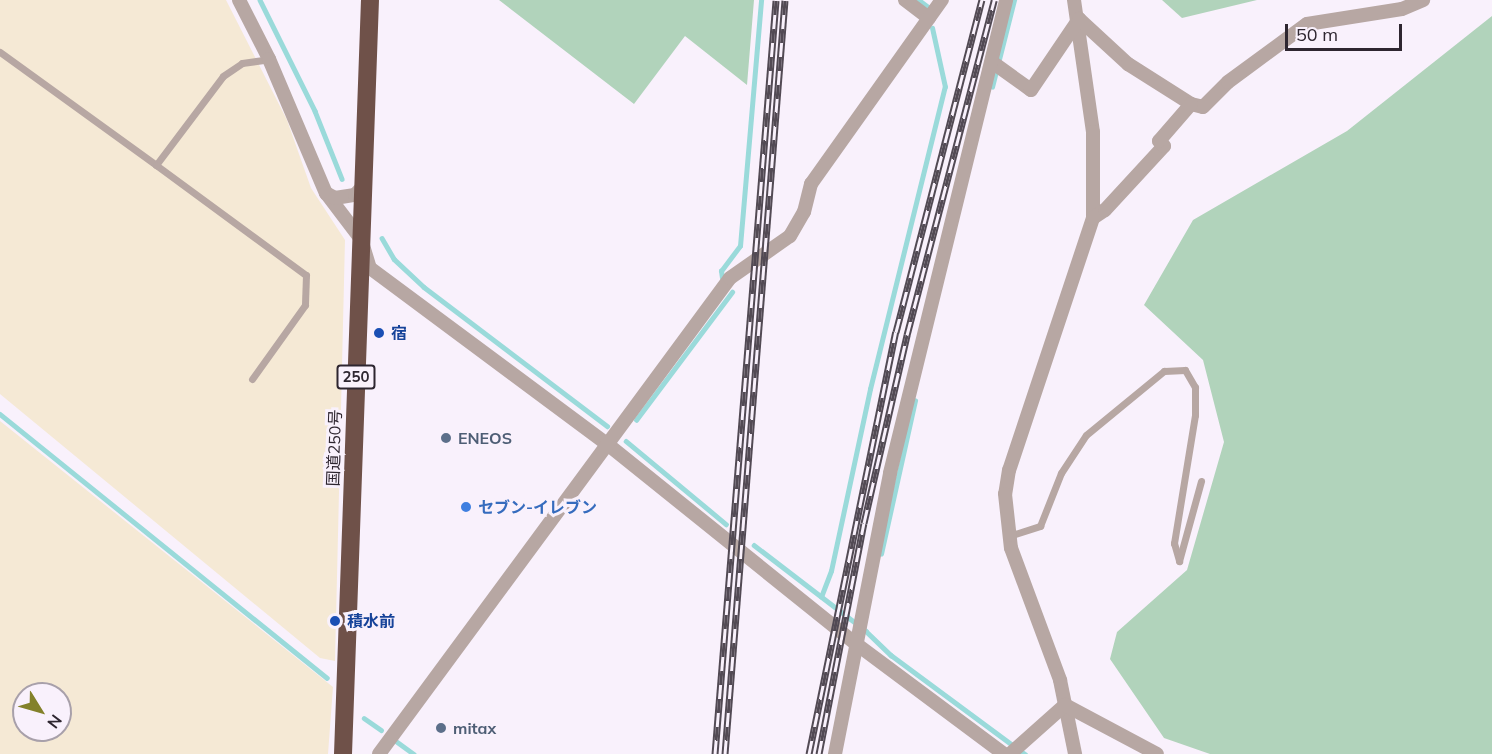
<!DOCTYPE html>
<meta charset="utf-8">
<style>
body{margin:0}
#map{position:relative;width:1492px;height:754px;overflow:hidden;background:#f9f1fc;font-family:Mulish,"Noto Sans JP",sans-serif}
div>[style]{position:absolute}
.industrial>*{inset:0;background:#f5e9d5}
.green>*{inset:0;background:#b1d3bb}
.stream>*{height:4.5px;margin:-2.25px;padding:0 2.25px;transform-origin:2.25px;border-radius:2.25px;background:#9adada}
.lane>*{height:7px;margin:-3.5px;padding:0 3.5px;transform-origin:3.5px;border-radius:3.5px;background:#b7a7a3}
.street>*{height:14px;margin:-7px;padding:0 7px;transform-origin:7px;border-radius:7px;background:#b7a7a3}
.highway>*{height:18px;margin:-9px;padding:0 9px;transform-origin:9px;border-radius:9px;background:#6f5149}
.rail>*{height:7px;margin-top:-3.5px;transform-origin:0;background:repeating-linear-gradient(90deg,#f9f1fc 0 14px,#524a54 0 28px);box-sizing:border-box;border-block:2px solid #524a54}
.dots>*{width:16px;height:16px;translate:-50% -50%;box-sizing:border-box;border:3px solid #f9f1fc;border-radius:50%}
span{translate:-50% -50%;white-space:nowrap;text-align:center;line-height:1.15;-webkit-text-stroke:6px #f9f1fc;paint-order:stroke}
.shield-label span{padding:2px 4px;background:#f9f1fc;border:2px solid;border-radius:4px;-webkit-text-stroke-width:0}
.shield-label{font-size:15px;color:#2e2630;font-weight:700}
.transit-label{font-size:16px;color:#164399;font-weight:700}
.left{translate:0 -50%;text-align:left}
.service-label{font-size:16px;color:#4e5e75;font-weight:700}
.street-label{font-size:16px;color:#2e2630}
.shop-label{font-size:16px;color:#366cbe;font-weight:700}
.north{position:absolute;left:12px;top:682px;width:60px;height:60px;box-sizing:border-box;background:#f9f1fc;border:2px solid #a8a0aa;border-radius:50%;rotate:127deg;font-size:16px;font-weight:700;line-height:24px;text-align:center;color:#2e2630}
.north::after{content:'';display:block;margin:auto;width:21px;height:27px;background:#83812a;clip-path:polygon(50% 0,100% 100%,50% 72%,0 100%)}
.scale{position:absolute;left:1285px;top:24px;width:117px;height:27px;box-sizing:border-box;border:3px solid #2e2630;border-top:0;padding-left:8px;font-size:18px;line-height:21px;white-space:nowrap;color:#2e2630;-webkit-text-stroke:4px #f9f1fc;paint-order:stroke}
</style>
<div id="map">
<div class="industrial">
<div style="clip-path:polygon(0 0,226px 0,287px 120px,311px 188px,345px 240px,335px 661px,320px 658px,0 394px)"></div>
<div style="clip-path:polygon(evenodd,0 421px,333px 687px,328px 754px,0 754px,0 421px,24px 694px,60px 694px,60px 730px,24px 730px,24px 694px)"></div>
</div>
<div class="green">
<div style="clip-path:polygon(499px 0,754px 0,747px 85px,685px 36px,634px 104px)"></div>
<div style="clip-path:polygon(1162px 0,1257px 0,1182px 18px)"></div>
<div style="clip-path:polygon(1492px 16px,1492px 754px,1210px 754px,1164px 738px,1110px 659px,1117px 632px,1187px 570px,1224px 442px,1203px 360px,1144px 305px,1193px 220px,1347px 131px)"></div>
</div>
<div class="stream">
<div style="left:260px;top:0;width:124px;rotate:63.6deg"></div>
<div style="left:315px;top:111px;width:73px;rotate:68.3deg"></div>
<div style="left:919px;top:0;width:10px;rotate:37deg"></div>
<div style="left:992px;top:87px;width:90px;rotate:-75.8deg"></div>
<div style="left:382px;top:238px;width:24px;rotate:60deg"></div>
<div style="left:394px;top:259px;width:41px;rotate:43deg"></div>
<div style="left:424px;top:287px;width:230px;rotate:37.2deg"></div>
<div style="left:722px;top:278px;width:7px;rotate:-98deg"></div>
<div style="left:721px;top:271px;width:31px;rotate:-53deg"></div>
<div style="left:740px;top:246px;width:247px;rotate:-85.1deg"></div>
<div style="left:0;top:414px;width:420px;rotate:38.9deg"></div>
<div style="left:636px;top:420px;width:160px;rotate:-53.1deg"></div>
<div style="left:626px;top:441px;width:130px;rotate:39.7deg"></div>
<div style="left:754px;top:545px;width:141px;rotate:37.5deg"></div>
<div style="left:866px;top:631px;width:35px;rotate:44deg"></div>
<div style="left:891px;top:655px;width:167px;rotate:36.5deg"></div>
<div style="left:881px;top:554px;width:157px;rotate:-77.5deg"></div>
<div style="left:821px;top:597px;width:28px;rotate:-69deg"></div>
<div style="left:831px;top:571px;width:186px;rotate:-77.9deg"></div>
<div style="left:870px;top:389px;width:311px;rotate:-76.1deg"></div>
<div style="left:945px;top:87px;width:60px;rotate:-102.4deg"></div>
<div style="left:364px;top:718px;width:21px;rotate:35deg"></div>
<div style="left:396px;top:741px;width:22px;rotate:36deg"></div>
</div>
<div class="lane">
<div style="left:0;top:52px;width:193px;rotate:35.9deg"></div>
<div style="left:156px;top:165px;width:111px;rotate:-53deg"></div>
<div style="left:223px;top:76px;width:23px;rotate:-34deg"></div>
<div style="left:242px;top:63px;width:27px;rotate:-8deg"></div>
<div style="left:156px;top:165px;width:186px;rotate:36.3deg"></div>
<div style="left:306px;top:275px;width:30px;rotate:92deg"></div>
<div style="left:305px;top:305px;width:91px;rotate:125.6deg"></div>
<div style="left:1009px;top:536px;width:33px;rotate:-18deg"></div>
<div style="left:1040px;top:526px;width:57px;rotate:-68.4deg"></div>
<div style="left:1061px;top:473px;width:45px;rotate:-56.7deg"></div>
<div style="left:1086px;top:435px;width:101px;rotate:-39.4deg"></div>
<div style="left:1164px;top:371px;width:21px;rotate:-3deg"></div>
<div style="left:1185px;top:370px;width:20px;rotate:60deg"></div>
<div style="left:1195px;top:387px;width:28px;rotate:90deg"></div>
<div style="left:1195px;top:415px;width:130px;rotate:99.3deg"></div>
<div style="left:1174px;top:543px;width:19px;rotate:74deg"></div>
<div style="left:1179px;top:561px;width:83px;rotate:-74.6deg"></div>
</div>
<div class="street">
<div style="left:239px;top:0;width:66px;rotate:63deg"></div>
<div style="left:269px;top:59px;width:146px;rotate:67deg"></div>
<div style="left:326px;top:193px;width:58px;rotate:52.7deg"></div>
<div style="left:361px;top:239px;width:30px;rotate:73deg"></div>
<div style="left:370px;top:268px;width:294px;rotate:36.6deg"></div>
<div style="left:606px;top:443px;width:319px;rotate:38.8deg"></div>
<div style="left:855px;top:643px;width:186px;rotate:36.7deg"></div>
<div style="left:905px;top:0;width:30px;rotate:37deg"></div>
<div style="left:1074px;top:0;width:133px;rotate:81.8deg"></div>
<div style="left:1093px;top:132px;width:86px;rotate:90deg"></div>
<div style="left:1093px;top:218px;width:266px;rotate:108.4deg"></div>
<div style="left:1009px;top:470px;width:24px;rotate:99deg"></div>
<div style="left:1005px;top:494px;width:54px;rotate:83.7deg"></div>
<div style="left:1011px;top:548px;width:141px;rotate:69.6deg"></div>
<div style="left:1060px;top:680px;width:76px;rotate:78.5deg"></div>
<div style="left:992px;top:62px;width:48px;rotate:35.7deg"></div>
<div style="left:1031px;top:90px;width:86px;rotate:-55.9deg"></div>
<div style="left:1079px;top:19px;width:67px;rotate:42.6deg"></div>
<div style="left:1128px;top:64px;width:75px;rotate:32.4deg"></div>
<div style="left:1191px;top:104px;width:12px;rotate:14deg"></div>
<div style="left:1203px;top:107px;width:35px;rotate:-45deg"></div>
<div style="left:1228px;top:82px;width:98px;rotate:-36.3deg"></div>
<div style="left:1307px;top:24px;width:96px;rotate:-9deg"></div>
<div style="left:1402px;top:9px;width:23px;rotate:-23deg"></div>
<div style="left:326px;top:193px;width:10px;rotate:29deg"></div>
<div style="left:335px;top:198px;width:20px;rotate:-9deg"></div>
<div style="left:355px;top:195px;width:15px;rotate:-48deg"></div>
<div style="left:1093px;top:218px;width:14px;rotate:-34deg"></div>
<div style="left:1105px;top:210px;width:87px;rotate:-47.3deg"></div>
<div style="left:1164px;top:146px;width:7px;rotate:-135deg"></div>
<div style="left:1159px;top:141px;width:49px;rotate:-49.1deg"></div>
<div style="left:379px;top:754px;width:591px;rotate:-53.6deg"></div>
<div style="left:730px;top:278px;width:73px;rotate:-35deg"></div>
<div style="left:790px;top:236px;width:28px;rotate:-60deg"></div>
<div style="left:804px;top:212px;width:29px;rotate:-76deg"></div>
<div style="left:811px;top:184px;width:226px;rotate:-54.6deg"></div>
<div style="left:835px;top:754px;width:286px;rotate:-78.9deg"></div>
<div style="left:890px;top:473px;width:487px;rotate:-76.2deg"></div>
<div style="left:1010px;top:754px;width:74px;rotate:-41.7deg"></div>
<div style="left:1065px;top:705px;width:104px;rotate:28deg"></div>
</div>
<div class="highway">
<div style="left:343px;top:754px;width:754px;rotate:-87.95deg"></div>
</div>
<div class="rail">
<div style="left:715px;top:754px;width:756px;rotate:-85.37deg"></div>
<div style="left:725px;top:754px;width:756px;rotate:-85.45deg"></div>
<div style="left:809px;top:754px;width:431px;rotate:-78.4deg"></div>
<div style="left:896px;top:332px;width:343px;rotate:-75.5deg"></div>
<div style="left:819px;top:754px;width:235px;rotate:-79deg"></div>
<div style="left:864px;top:523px;width:193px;rotate:-77.1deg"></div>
<div style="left:907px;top:335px;width:346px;rotate:-75.4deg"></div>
</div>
<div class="dots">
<div style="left:379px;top:333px;background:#1a4fb4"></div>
<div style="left:446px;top:438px;background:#5c6f8a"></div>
<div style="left:466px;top:507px;background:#3f7fe0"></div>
<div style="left:335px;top:621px;background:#1a4fb4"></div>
<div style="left:441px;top:728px;background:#5c6f8a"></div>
</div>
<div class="shield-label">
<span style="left:356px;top:377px">250</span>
</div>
<div class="transit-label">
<span class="left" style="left:391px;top:333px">宿</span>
<span class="left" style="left:347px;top:621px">積水前</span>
</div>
<div class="service-label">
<span class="left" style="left:458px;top:438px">ENEOS</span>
<span class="left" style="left:453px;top:728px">mitax</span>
</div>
<div class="street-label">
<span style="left:334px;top:448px;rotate:-88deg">国道250号</span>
</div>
<div class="shop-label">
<span class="left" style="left:478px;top:507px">セブン-イレブン</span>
</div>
<div class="north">N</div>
<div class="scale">50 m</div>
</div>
